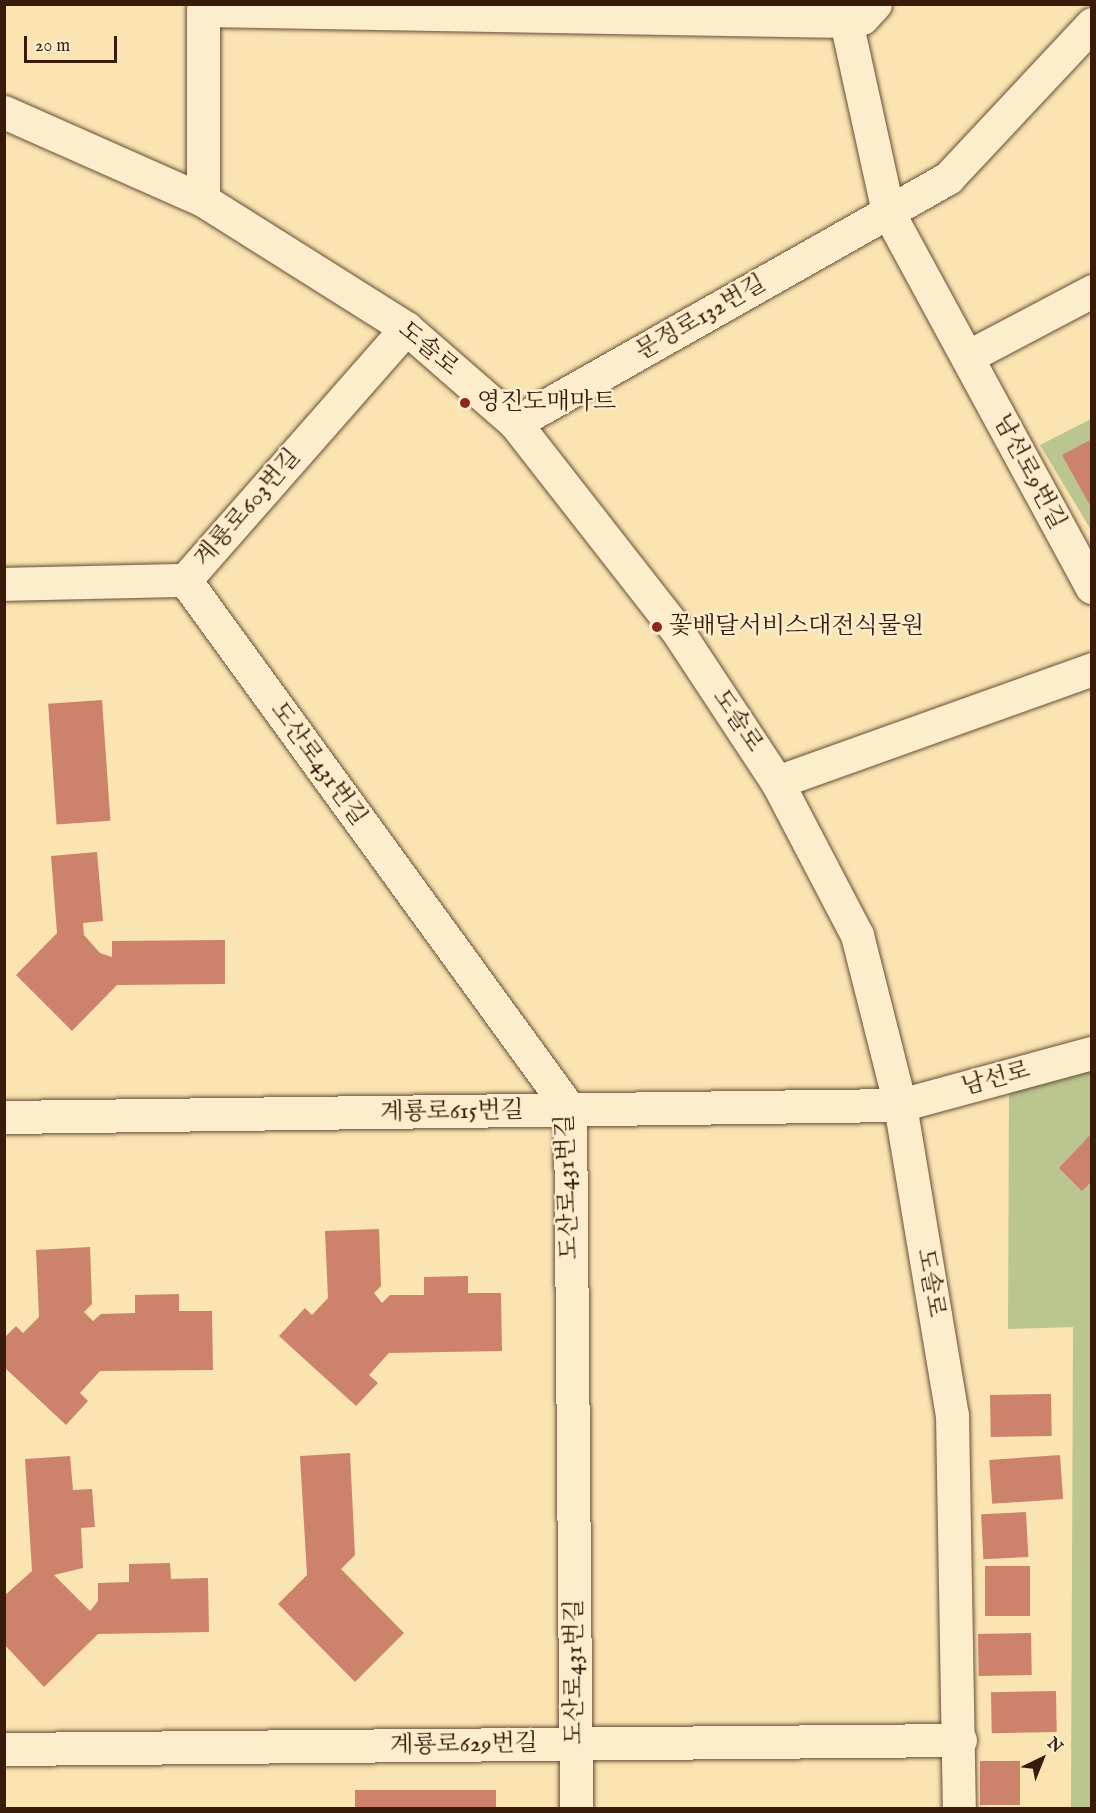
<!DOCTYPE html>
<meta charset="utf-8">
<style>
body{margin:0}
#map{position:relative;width:1096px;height:1813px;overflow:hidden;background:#fae4b2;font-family:"IM FELL English","Noto Serif KR",serif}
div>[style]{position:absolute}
.green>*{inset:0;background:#bac58f}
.building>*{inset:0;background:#cd826b;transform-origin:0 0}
.roads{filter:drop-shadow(0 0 2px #694d35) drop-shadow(0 0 2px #694d35)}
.minor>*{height:33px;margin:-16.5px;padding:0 16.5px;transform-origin:16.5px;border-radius:16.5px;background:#fcedcd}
.dots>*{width:16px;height:16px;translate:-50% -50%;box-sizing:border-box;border:3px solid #fcedcd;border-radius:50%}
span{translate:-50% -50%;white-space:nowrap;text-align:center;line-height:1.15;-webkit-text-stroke:5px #fcedcd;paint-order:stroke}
.street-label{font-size:24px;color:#391b0b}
.poi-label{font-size:24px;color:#391b0b}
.left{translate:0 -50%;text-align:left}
.frame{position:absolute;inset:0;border:6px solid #391b0b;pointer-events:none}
.north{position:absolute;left:1012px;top:1729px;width:60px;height:60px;-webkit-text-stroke:4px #fcedcd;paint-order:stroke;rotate:43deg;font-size:16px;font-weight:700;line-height:24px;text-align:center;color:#391b0b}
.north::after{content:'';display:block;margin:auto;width:21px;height:27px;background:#391b0b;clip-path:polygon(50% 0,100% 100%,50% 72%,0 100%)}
.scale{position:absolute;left:24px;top:36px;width:93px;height:27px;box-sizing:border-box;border:3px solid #391b0b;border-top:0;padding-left:8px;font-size:18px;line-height:21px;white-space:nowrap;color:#391b0b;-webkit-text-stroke:4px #fcedcd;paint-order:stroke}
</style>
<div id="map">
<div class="green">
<div style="clip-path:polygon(1091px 419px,1091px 530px,1040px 445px)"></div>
<div style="clip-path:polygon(1091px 1068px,1091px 1808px,1071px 1808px,1073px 1327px,1008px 1329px,1009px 1093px)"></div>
</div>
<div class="building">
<div style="clip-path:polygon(1092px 439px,1092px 509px,1062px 455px)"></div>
<div style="left:102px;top:700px;width:121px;height:54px;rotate:86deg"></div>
<div style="clip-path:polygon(97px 852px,103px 921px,83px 923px,84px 935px,100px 953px,112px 957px,112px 941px,225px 940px,225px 984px,117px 985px,72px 1031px,16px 975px,57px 933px,51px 856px)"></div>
<div style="clip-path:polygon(1092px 1133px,1092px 1181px,1082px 1191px,1059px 1168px)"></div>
<div style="clip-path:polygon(379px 1229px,381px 1286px,374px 1293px,382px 1303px,390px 1295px,424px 1295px,424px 1277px,468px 1276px,468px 1293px,501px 1293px,502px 1351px,389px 1353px,369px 1375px,378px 1383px,356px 1406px,279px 1336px,305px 1308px,312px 1315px,328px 1298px,325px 1231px)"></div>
<div style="clip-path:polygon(90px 1247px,92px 1304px,84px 1312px,93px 1321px,101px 1314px,135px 1313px,135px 1295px,179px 1294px,179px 1311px,212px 1311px,213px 1370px,100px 1371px,80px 1393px,88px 1401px,66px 1425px,4px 1367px,4px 1338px,16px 1326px,23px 1333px,39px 1317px,36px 1250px)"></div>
<div style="left:1051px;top:1394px;width:42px;height:61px;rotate:89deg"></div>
<div style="clip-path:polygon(350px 1453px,355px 1555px,341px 1569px,404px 1633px,355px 1682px,278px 1604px,307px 1575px,300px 1456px)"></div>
<div style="left:1060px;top:1455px;width:44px;height:71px;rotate:86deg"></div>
<div style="clip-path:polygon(70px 1456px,73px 1490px,92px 1489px,95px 1527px,81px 1528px,83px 1568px,54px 1575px,90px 1611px,98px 1601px,98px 1583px,129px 1582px,129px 1564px,170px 1563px,171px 1579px,208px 1578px,209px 1632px,98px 1634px,44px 1687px,4px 1644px,4px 1596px,32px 1571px,25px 1459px)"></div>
<div style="left:1026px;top:1512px;width:45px;height:45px;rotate:87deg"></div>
<div style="left:985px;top:1566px;width:45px;height:50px"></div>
<div style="left:1031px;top:1633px;width:42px;height:53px;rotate:89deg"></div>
<div style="left:1056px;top:1691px;width:41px;height:65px;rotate:89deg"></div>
<div style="left:980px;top:1761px;width:40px;height:44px"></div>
<div style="left:355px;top:1790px;width:141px;height:18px"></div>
</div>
<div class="roads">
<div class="minor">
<div style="left:846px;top:21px;width:196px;rotate:77.6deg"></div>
<div style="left:888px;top:212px;width:427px;rotate:61.5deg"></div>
<div style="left:4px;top:112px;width:218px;rotate:23.9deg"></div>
<div style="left:203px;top:200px;width:240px;rotate:32.2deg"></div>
<div style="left:406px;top:328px;width:145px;rotate:41.1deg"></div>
<div style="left:515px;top:423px;width:261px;rotate:52deg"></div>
<div style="left:676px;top:629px;width:183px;rotate:56.6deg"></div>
<div style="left:777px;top:782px;width:173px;rotate:62.4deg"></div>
<div style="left:857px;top:935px;width:175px;rotate:75.8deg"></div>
<div style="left:900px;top:1105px;width:314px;rotate:80.5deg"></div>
<div style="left:952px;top:1415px;width:393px;rotate:89deg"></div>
<div style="left:203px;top:200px;width:190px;rotate:-90deg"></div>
<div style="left:203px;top:10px;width:643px;rotate:0.98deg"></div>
<div style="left:846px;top:21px;width:16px;rotate:-11deg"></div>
<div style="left:862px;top:18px;width:19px;rotate:-47deg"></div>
<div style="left:967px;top:357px;width:141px;rotate:-27.8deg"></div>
<div style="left:515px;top:423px;width:498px;rotate:-29.5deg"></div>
<div style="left:948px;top:178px;width:211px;rotate:-46.9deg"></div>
<div style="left:185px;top:580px;width:655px;rotate:54deg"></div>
<div style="left:570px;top:1110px;width:698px;rotate:89.51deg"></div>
<div style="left:4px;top:584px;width:181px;rotate:-1.3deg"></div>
<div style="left:185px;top:580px;width:335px;rotate:-48.7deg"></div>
<div style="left:777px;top:782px;width:335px;rotate:-19.7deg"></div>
<div style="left:4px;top:1117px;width:896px;rotate:-0.77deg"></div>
<div style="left:900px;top:1105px;width:199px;rotate:-15.2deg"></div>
<div style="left:4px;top:1749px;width:956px;rotate:-0.54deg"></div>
</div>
</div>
<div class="dots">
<div style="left:465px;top:403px;background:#8f2418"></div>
<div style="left:657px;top:627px;background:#8f2418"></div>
</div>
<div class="street-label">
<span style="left:701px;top:318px;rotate:-30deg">문정로132번길</span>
<span style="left:428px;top:349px;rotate:40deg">도솔로</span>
<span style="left:1029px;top:472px;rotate:62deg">남선로9번길</span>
<span style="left:248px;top:508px;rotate:-49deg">계룡로603번길</span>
<span style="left:737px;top:721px;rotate:56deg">도솔로</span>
<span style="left:318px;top:764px;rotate:54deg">도산로431번길</span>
<span style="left:996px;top:1079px;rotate:-15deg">남선로</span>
<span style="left:452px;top:1112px;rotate:-1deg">계룡로615번길</span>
<span style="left:568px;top:1187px;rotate:-92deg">도산로431번길</span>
<span style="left:930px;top:1283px;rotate:80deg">도솔로</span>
<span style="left:575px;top:1672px;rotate:-90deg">도산로431번길</span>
<span style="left:464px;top:1745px;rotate:-1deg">계룡로629번길</span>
</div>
<div class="poi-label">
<span class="left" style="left:477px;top:403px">영진도매마트</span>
<span class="left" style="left:669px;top:627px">꽃배달서비스대전식물원</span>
</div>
<div class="frame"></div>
<div class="north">N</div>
<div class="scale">20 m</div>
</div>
